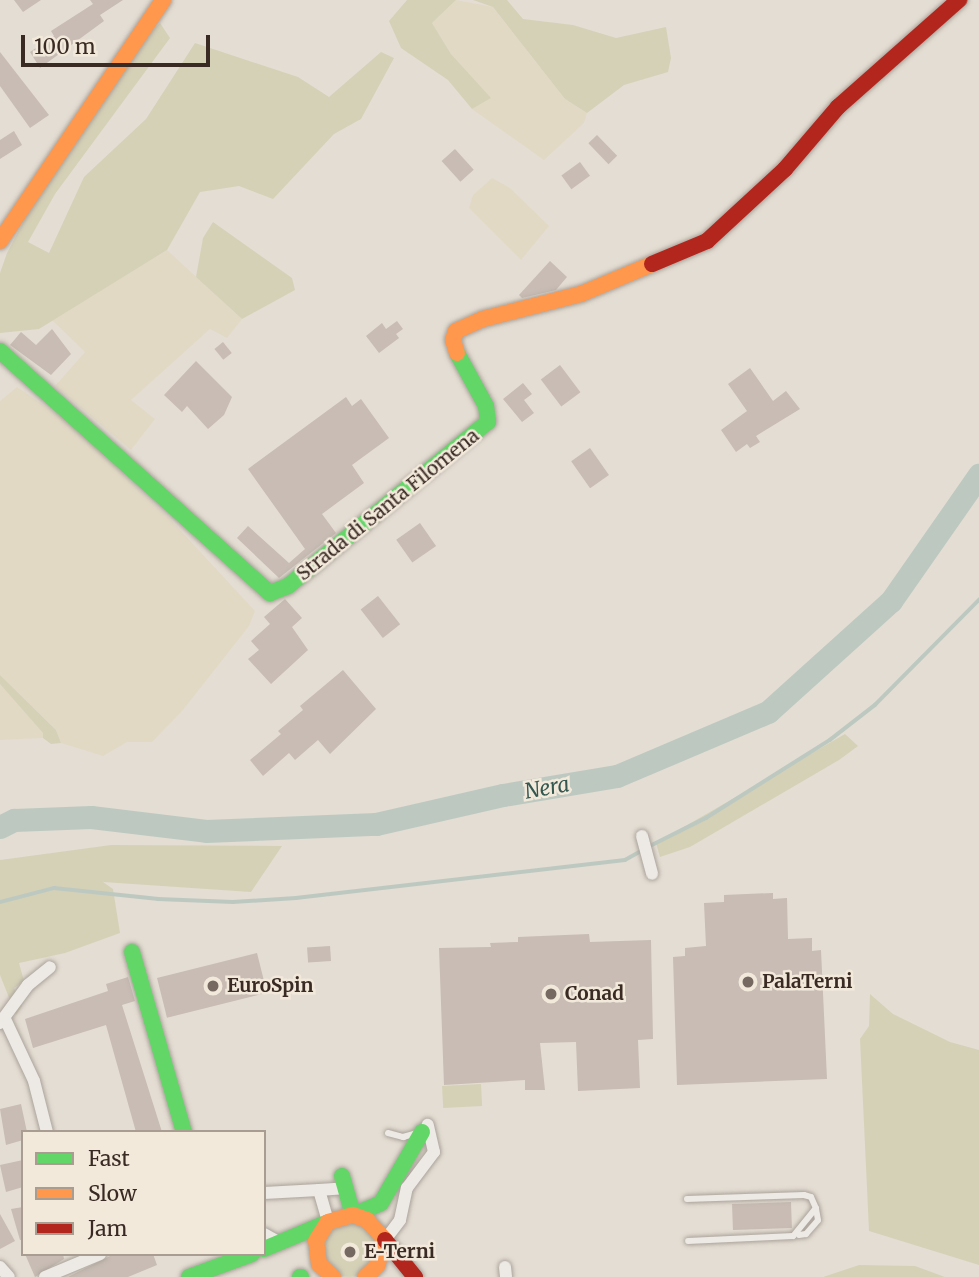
<!DOCTYPE html>
<style>
body{margin:0}
#map{position:relative;width:979px;height:1277px;overflow:hidden;background:#e4ddd3;font-family:Merriweather,serif}
div>[style]{position:absolute}
.farmland>*{inset:0;background:#e2d9c5}
.green>*{inset:0;background:#d5d1b7;transform-origin:0 0}
.round{border-radius:50%}
.stream>*{height:3.5px;margin:-1.75px;padding:0 1.75px;transform-origin:1.75px;border-radius:1.75px;background:#bdc9c0}
.river>*{height:23px;margin:-11.5px;padding:0 11.5px;transform-origin:11.5px;border-radius:11.5px;background:#bdc9c0}
.building>*{inset:0;background:#c8bcb4;transform-origin:0 0}
.roads{filter:drop-shadow(0 0 2px #aaa39b) drop-shadow(0 0 2px #aaa39b)}
.lane>*{height:6px;margin:-3px;padding:0 3px;transform-origin:3px;border-radius:3px;background:#ede9e4}
.street>*{height:12px;margin:-6px;padding:0 6px;transform-origin:6px;border-radius:6px;background:#ede9e4}
.fast>*{height:16px;margin:-8px;padding:0 8px;transform-origin:8px;border-radius:8px;background:#63d668}
.slow>*{height:16px;margin:-8px;padding:0 8px;transform-origin:8px;border-radius:8px;background:#ff974d}
.jam>*{height:16px;margin:-8px;padding:0 8px;transform-origin:8px;border-radius:8px;background:#b3261e}
.dots>*{width:19px;height:19px;translate:-50% -50%;box-sizing:border-box;border:4px solid #f3e9db;border-radius:50%}
span{translate:-50% -50%;white-space:nowrap;text-align:center;line-height:1.15;-webkit-text-stroke:5px #f3e9db;paint-order:stroke}
.street-label{font-size:19px;color:#392b23}
.poi-label{font-size:19px;color:#392b23;font-weight:700}
.left{translate:0 -50%;text-align:left}
.water-label{font-size:21px;color:#345850;font-style:italic}
.legend{position:absolute;left:21px;top:1130px;width:245px;height:126px;box-sizing:border-box;background:#f3e9db;border:2px solid #a99d91;margin:0;padding:9px 12px;list-style:none;font-size:21px;color:#392b23}
.legend li{display:flex;align-items:center;gap:14px;height:35px}
.legend b{width:35px;border:2px solid #a99d91}
.scale{position:absolute;left:21px;top:35px;width:189px;height:32px;box-sizing:border-box;border:4px solid #392b23;border-top:0;padding-left:9px;font-size:21px;line-height:24px;white-space:nowrap;color:#392b23;-webkit-text-stroke:5px #f3e9db;paint-order:stroke}
</style>
<div id="map">
<div class="farmland">
<div style="clip-path:polygon(456px 0,493px 7px,565px 99px,587px 113px,584px 123px,544px 160px,472px 109px,490px 98px,451px 54px,432px 23px)"></div>
<div style="clip-path:polygon(492px 178px,510px 188px,549px 226px,521px 260px,469px 208px,473px 195px)"></div>
<div style="clip-path:polygon(167px 250px,242px 319px,227px 338px,210px 329px,131px 400px,155px 419px,131px 450px,55px 386px,85px 352px,52px 320px)"></div>
<div style="clip-path:polygon(17px 387px,68px 422px,168px 517px,255px 611px,249px 626px,183px 710px,152px 742px,127px 742px,103px 756px,61px 743px,56px 730px,0 675px,0 401px)"></div>
<div style="clip-path:polygon(0 684px,44px 733px,43px 738px,0 740px)"></div>
</div>
<div class="green">
<div style="clip-path:polygon(407px 0,456px 0,432px 23px,451px 54px,491px 98px,472px 109px,448px 80px,401px 48px,389px 21px)"></div>
<div style="clip-path:polygon(473px 0,507px 0,523px 19px,573px 25px,616px 38px,666px 27px,671px 58px,668px 72px,624px 85px,587px 113px,565px 99px,493px 7px)"></div>
<div style="clip-path:polygon(160px 23px,170px 38px,55px 194px,28px 242px,49px 253px,84px 177px,146px 119px,195px 43px,298px 77px,329px 97px,381px 52px,394px 58px,361px 119px,334px 134px,273px 199px,239px 186px,200px 192px,167px 250px,39px 329px,0 333px,0 273px,7px 253px,35px 200px,135px 48px)"></div>
<div style="clip-path:polygon(213px 222px,292px 278px,295px 290px,242px 319px,196px 277px,203px 238px)"></div>
<div style="clip-path:polygon(0 675px,56px 730px,61px 743px,51px 744px,43px 738px,43px 733px,0 684px)"></div>
<div style="clip-path:polygon(845px 734px,858px 746px,839px 760px,690px 847px,660px 857px,656px 843px)"></div>
<div style="clip-path:polygon(111px 845px,282px 846px,251px 892px,103px 882px,113px 889px,120px 933px,65px 953px,19px 963px,24px 981px,14px 988px,22px 1006px,16px 1015px,0 975px,0 860px)"></div>
<div style="clip-path:polygon(870px 994px,893px 1014px,950px 1042px,979px 1050px,979px 1265px,869px 1231px,860px 1039px,869px 1026px)"></div>
<div style="left:481px;top:1084px;width:22px;height:39px;rotate:87deg"></div>
<div class="round" style="left:322px;top:1223px;width:54px;height:54px"></div>
<div style="clip-path:polygon(859px 1265px,915px 1266px,945px 1277px,823px 1277px)"></div>
</div>
<div class="stream">
<div style="left:648px;top:847px;width:65px;rotate:-26.6deg"></div>
<div style="left:706px;top:818px;width:146px;rotate:-32.2deg"></div>
<div style="left:830px;top:740px;width:57px;rotate:-37.9deg"></div>
<div style="left:875px;top:705px;width:148px;rotate:-45.3deg"></div>
<div style="left:0;top:902px;width:56px;rotate:-14.5deg"></div>
<div style="left:54px;top:888px;width:105px;rotate:6deg"></div>
<div style="left:158px;top:899px;width:75px;rotate:2.3deg"></div>
<div style="left:233px;top:902px;width:63px;rotate:-3.6deg"></div>
<div style="left:296px;top:898px;width:331px;rotate:-6.6deg"></div>
<div style="left:625px;top:860px;width:18px;rotate:-29deg"></div>
</div>
<div class="river">
<div style="left:0;top:827px;width:16px;rotate:-27deg"></div>
<div style="left:14px;top:820px;width:77px;rotate:-2.2deg"></div>
<div style="left:91px;top:817px;width:116px;rotate:6.9deg"></div>
<div style="left:206px;top:831px;width:170px;rotate:-2.4deg"></div>
<div style="left:376px;top:824px;width:130px;rotate:-12.9deg"></div>
<div style="left:503px;top:795px;width:116px;rotate:-9.5deg"></div>
<div style="left:617px;top:776px;width:164px;rotate:-23deg"></div>
<div style="left:768px;top:712px;width:166px;rotate:-42.1deg"></div>
<div style="left:891px;top:601px;width:154px;rotate:-55.1deg"></div>
</div>
<div class="building">
<div style="clip-path:polygon(14px 0,41px 0,23px 12px)"></div>
<div style="clip-path:polygon(90px 0,123px 0,100px 15px,104px 21px,40px 68px,30px 52px,54px 36px,51px 31px,93px 4px)"></div>
<div style="clip-path:polygon(0 52px,49px 115px,30px 128px,0 86px)"></div>
<div style="clip-path:polygon(14px 131px,22px 145px,0 159px,0 140px)"></div>
<div style="left:597px;top:135px;width:29px;height:12px;rotate:46deg"></div>
<div style="left:455px;top:149px;width:28px;height:18px;rotate:48deg"></div>
<div style="left:580px;top:162px;width:17px;height:23px;rotate:54deg"></div>
<div style="clip-path:polygon(550px 261px,567px 277px,556px 290px,522px 298px,519px 295px)"></div>
<div style="clip-path:polygon(397px 321px,403px 329px,396px 334px,399px 338px,379px 353px,366px 336px,382px 323px,386px 329px)"></div>
<div style="clip-path:polygon(52px 329px,71px 354px,51px 375px,10px 345px,21px 332px,36px 345px)"></div>
<div style="left:223px;top:342px;width:14px;height:11px;rotate:51deg"></div>
<div style="clip-path:polygon(196px 361px,232px 397px,224px 415px,208px 429px,187px 406px,182px 412px,164px 395px)"></div>
<div style="left:560px;top:365px;width:34px;height:24px;rotate:53deg"></div>
<div style="clip-path:polygon(750px 368px,773px 401px,786px 391px,800px 409px,756px 436px,760px 442px,750px 448px,747px 444px,736px 452px,721px 430px,747px 411px,728px 384px)"></div>
<div style="clip-path:polygon(523px 383px,532px 394px,524px 400px,534px 413px,522px 422px,503px 399px)"></div>
<div style="clip-path:polygon(346px 397px,352px 406px,361px 399px,389px 438px,352px 465px,364px 483px,322px 514px,336px 533px,279px 578px,237px 538px,248px 526px,289px 563px,305px 549px,248px 469px)"></div>
<div style="left:590px;top:448px;width:33px;height:23px;rotate:55deg"></div>
<div style="left:420px;top:523px;width:28px;height:29px;rotate:55deg"></div>
<div style="left:378px;top:596px;width:36px;height:22px;rotate:52deg"></div>
<div style="clip-path:polygon(285px 599px,302px 618px,292px 627px,308px 650px,271px 684px,248px 659px,259px 650px,251px 641px,270px 624px,264px 617px)"></div>
<div style="clip-path:polygon(343px 670px,376px 709px,330px 754px,318px 740px,295px 760px,289px 753px,263px 776px,250px 760px,281px 734px,278px 731px,303px 710px,300px 706px)"></div>
<div style="clip-path:polygon(773px 893px,773px 899px,787px 898px,788px 939px,812px 938px,812px 951px,821px 950px,827px 1079px,677px 1085px,673px 957px,685px 956px,685px 948px,706px 946px,704px 903px,724px 902px,724px 895px)"></div>
<div style="clip-path:polygon(589px 934px,590px 942px,651px 940px,653px 1039px,638px 1040px,640px 1088px,578px 1091px,576px 1042px,540px 1043px,545px 1090px,525px 1090px,525px 1080px,444px 1085px,439px 948px,491px 947px,490px 943px,518px 942px,518px 937px)"></div>
<div style="left:330px;top:946px;width:15px;height:23px;rotate:86deg"></div>
<div style="left:257px;top:953px;width:41px;height:103px;rotate:76deg"></div>
<div style="clip-path:polygon(128px 977px,135px 1001px,122px 1005px,162px 1132px,136px 1132px,106px 1025px,33px 1048px,25px 1019px,108px 991px,106px 984px)"></div>
<div style="clip-path:polygon(21px 1104px,27px 1132px,23px 1132px,23px 1140px,6px 1145px,0 1109px)"></div>
<div style="clip-path:polygon(23px 1160px,23px 1187px,6px 1192px,0 1165px)"></div>
<div style="left:791px;top:1202px;width:26px;height:59px;rotate:88deg"></div>
<div style="clip-path:polygon(23px 1207px,23px 1240px,20px 1240px,11px 1209px)"></div>
<div style="clip-path:polygon(0 1214px,15px 1241px,0 1249px)"></div>
<div style="clip-path:polygon(25px 1254px,63px 1254px,64px 1259px,35px 1277px)"></div>
<div style="clip-path:polygon(114px 1254px,153px 1254px,157px 1265px,128px 1277px,68px 1277px)"></div>
</div>
<div class="roads">
<div class="lane">
<div style="left:388px;top:1133px;width:16px;rotate:15deg"></div>
<div style="left:403px;top:1137px;width:15px;rotate:-16deg"></div>
<div style="left:687px;top:1199px;width:117px;rotate:-2deg"></div>
<div style="left:804px;top:1195px;width:7px;rotate:16deg"></div>
<div style="left:811px;top:1197px;width:12px;rotate:66deg"></div>
<div style="left:816px;top:1208px;width:36px;rotate:129deg"></div>
<div style="left:793px;top:1236px;width:105px;rotate:177.3deg"></div>
<div style="left:799px;top:1235px;width:7px;rotate:-8deg"></div>
<div style="left:806px;top:1234px;width:18px;rotate:-49deg"></div>
<div style="left:818px;top:1220px;width:11px;rotate:-100deg"></div>
</div>
<div class="street">
<div style="left:642px;top:836px;width:39px;rotate:75deg"></div>
<div style="left:5px;top:1019px;width:68px;rotate:64.9deg"></div>
<div style="left:34px;top:1081px;width:53px;rotate:75.7deg"></div>
<div style="left:0;top:1023px;width:47px;rotate:-53.6deg"></div>
<div style="left:28px;top:985px;width:28px;rotate:-39deg"></div>
<div style="left:319px;top:1190px;width:27px;rotate:-4deg"></div>
<div style="left:264px;top:1193px;width:55px;rotate:-3.1deg"></div>
<div style="left:319px;top:1190px;width:33px;rotate:74deg"></div>
<div style="left:264px;top:1234px;width:18px;rotate:29deg"></div>
<div style="left:385px;top:1240px;width:25px;rotate:-53deg"></div>
<div style="left:400px;top:1220px;width:33px;rotate:-78deg"></div>
<div style="left:407px;top:1188px;width:45px;rotate:-53.1deg"></div>
<div style="left:434px;top:1152px;width:28px;rotate:-103deg"></div>
<div style="left:0;top:1267px;width:13px;rotate:48deg"></div>
<div style="left:505px;top:1267px;width:10px;rotate:84deg"></div>
<div style="left:45px;top:1277px;width:60px;rotate:-22.7deg"></div>
</div>
<div class="fast">
<div style="left:0;top:351px;width:363px;rotate:41.9deg"></div>
<div style="left:270px;top:593px;width:19px;rotate:-21deg"></div>
<div style="left:288px;top:586px;width:259px;rotate:-39.4deg"></div>
<div style="left:488px;top:422px;width:16px;rotate:-97deg"></div>
<div style="left:486px;top:406px;width:60px;rotate:-118.7deg"></div>
<div style="left:132px;top:952px;width:187px;rotate:73.9deg"></div>
<div style="left:342px;top:1176px;width:41px;rotate:74.2deg"></div>
<div style="left:353px;top:1215px;width:30px;rotate:-23deg"></div>
<div style="left:381px;top:1203px;width:82px;rotate:-60deg"></div>
<div style="left:264px;top:1249px;width:67px;rotate:-22.8deg"></div>
<div style="left:189px;top:1277px;width:67px;rotate:-20.1deg"></div>
<div style="left:300px;top:1277px;width:1px"></div>
</div>
<div class="slow">
<div style="left:0;top:241px;width:291px;rotate:-55.9deg"></div>
<div style="left:457px;top:353px;width:14px;rotate:-107deg"></div>
<div style="left:453px;top:340px;width:9px;rotate:-72deg"></div>
<div style="left:456px;top:331px;width:30px;rotate:-24deg"></div>
<div style="left:483px;top:319px;width:101px;rotate:-14.3deg"></div>
<div style="left:581px;top:294px;width:77px;rotate:-22.9deg"></div>
<div style="left:333px;top:1277px;width:19px;rotate:-137deg"></div>
<div style="left:319px;top:1264px;width:23px;rotate:-97deg"></div>
<div style="left:316px;top:1241px;width:22px;rotate:-58deg"></div>
<div style="left:328px;top:1222px;width:26px;rotate:-16deg"></div>
<div style="left:353px;top:1215px;width:15px;rotate:20deg"></div>
<div style="left:367px;top:1220px;width:27px;rotate:48deg"></div>
<div style="left:385px;top:1240px;width:27px;rotate:107deg"></div>
<div style="left:377px;top:1266px;width:16px;rotate:137deg"></div>
</div>
<div class="jam">
<div style="left:652px;top:264px;width:60px;rotate:-22.7deg"></div>
<div style="left:707px;top:241px;width:106px;rotate:-42.7deg"></div>
<div style="left:785px;top:169px;width:82px;rotate:-49.5deg"></div>
<div style="left:838px;top:107px;width:162px;rotate:-41.5deg"></div>
<div style="left:385px;top:1240px;width:48px;rotate:51deg"></div>
</div>
</div>
<div class="dots">
<div style="left:748px;top:982px;background:#756961"></div>
<div style="left:213px;top:986px;background:#756961"></div>
<div style="left:551px;top:994px;background:#756961"></div>
<div style="left:350px;top:1252px;background:#756961"></div>
</div>
<div class="street-label">
<span style="left:388px;top:505px;rotate:-39deg">Strada di Santa Filomena</span>
</div>
<div class="poi-label">
<span class="left" style="left:762px;top:982px">PalaTerni</span>
<span class="left" style="left:227px;top:986px">EuroSpin</span>
<span class="left" style="left:565px;top:994px">Conad</span>
<span class="left" style="left:364px;top:1252px">E-Terni</span>
</div>
<div class="water-label">
<span style="left:547px;top:788px;rotate:-10deg">Nera</span>
</div>
<ul class="legend">
<li><b style="height:9px;background:#63d668"></b>Fast</li>
<li><b style="height:9px;background:#ff974d"></b>Slow</li>
<li><b style="height:9px;background:#b3261e"></b>Jam</li>
</ul>
<div class="scale">100 m</div>
</div>
